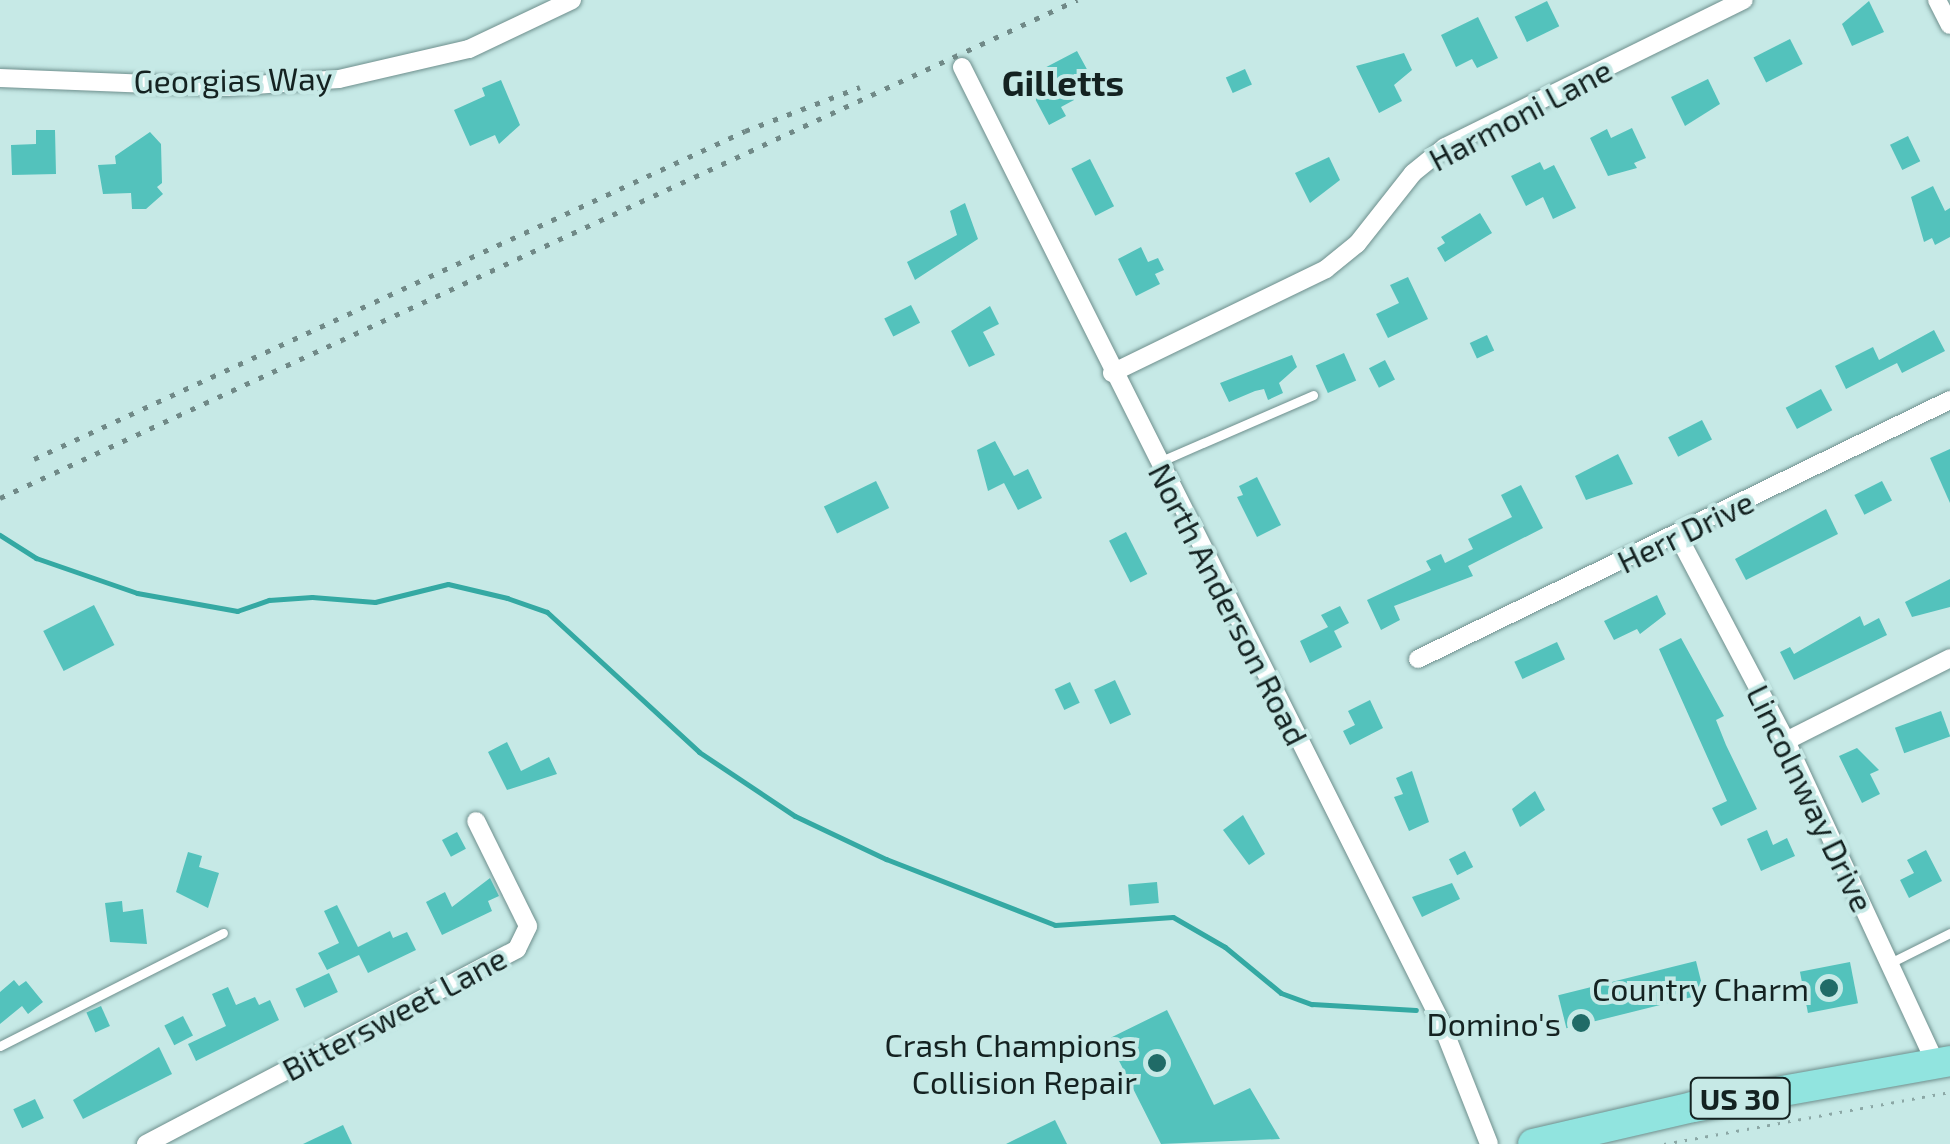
<!DOCTYPE html>
<style>
body{margin:0}
#map{position:relative;width:1950px;height:1144px;overflow:hidden;background:#c6e9e6;font-family:"Exo 2",sans-serif}
div>[style]{position:absolute}
.stream>*{height:5px;margin:-2.5px;padding:0 2.5px;transform-origin:2.5px;border-radius:2.5px;background:#34a9a3}
.building>*{inset:0;background:#53c2bc;transform-origin:0 0}
.path>*{height:2.5px;margin-top:-1.25px;transform-origin:0;background:repeating-linear-gradient(90deg,#8ba7a5 0 2.5px,transparent 0 10.5px)}
.roads{filter:drop-shadow(0 0 2px #6e8f8d) drop-shadow(0 0 2px #6e8f8d)}
.service>*{height:9px;margin:-4.5px;padding:0 4.5px;transform-origin:4.5px;border-radius:4.5px;background:#fff}
.minor>*{height:18px;margin:-9px;padding:0 9px;transform-origin:9px;border-radius:9px;background:#fff}
.primary>*{height:30px;margin:-15px;padding:0 15px;transform-origin:15px;border-radius:15px;background:#91e4df}
.rail>*{height:5px;margin-top:-2.5px;transform-origin:0;background:repeating-linear-gradient(90deg,#708987 0 5px,transparent 0 15px)}
.dots>*{width:28px;height:28px;translate:-50% -50%;box-sizing:border-box;border:5px solid #c6e9e6;border-radius:50%}
span{translate:-50% -50%;white-space:nowrap;text-align:center;line-height:1.15;-webkit-text-stroke:8px #c6e9e6;paint-order:stroke}
.shield-label span{padding:2px 8px;background:#c6e9e6;border:2px solid;border-radius:8px;-webkit-text-stroke-width:0}
.shield-label{font-size:30px;color:#142221;font-weight:700}
.street-label{font-size:32px;color:#142221}
.poi-label{font-size:32px;color:#142221}
.right{translate:-100% -50%;text-align:right}
.neighbourhood-label{font-size:35px;color:#142221;font-weight:700}
</style>
<div id="map">
<div class="stream">
<div style="left:0;top:535px;width:43px;rotate:32.6deg"></div>
<div style="left:36px;top:558px;width:107px;rotate:19.1deg"></div>
<div style="left:137px;top:593px;width:102px;rotate:10.2deg"></div>
<div style="left:237px;top:611px;width:34px;rotate:-19deg"></div>
<div style="left:269px;top:600px;width:43px;rotate:-4deg"></div>
<div style="left:312px;top:597px;width:63px;rotate:4.5deg"></div>
<div style="left:375px;top:602px;width:75px;rotate:-13.9deg"></div>
<div style="left:448px;top:584px;width:61px;rotate:13.3deg"></div>
<div style="left:507px;top:598px;width:42px;rotate:19.3deg"></div>
<div style="left:547px;top:612px;width:207px;rotate:42.6deg"></div>
<div style="left:699px;top:752px;width:115px;rotate:33.7deg"></div>
<div style="left:795px;top:816px;width:101px;rotate:25.3deg"></div>
<div style="left:886px;top:859px;width:181px;rotate:21.3deg"></div>
<div style="left:1055px;top:925px;width:118px;rotate:-3.9deg"></div>
<div style="left:1173px;top:917px;width:60px;rotate:30deg"></div>
<div style="left:1225px;top:947px;width:72px;rotate:39.4deg"></div>
<div style="left:1281px;top:993px;width:33px;rotate:20deg"></div>
<div style="left:1312px;top:1004px;width:104px;rotate:3.3deg"></div>
</div>
<div class="building">
<div style="left:1547px;top:1px;width:28px;height:36px;rotate:64deg"></div>
<div style="clip-path:polygon(1869px 1px,1884px 32px,1852px 46px,1842px 24px)"></div>
<div style="clip-path:polygon(1478px 17px,1498px 58px,1477px 68px,1472px 59px,1456px 67px,1441px 35px)"></div>
<div style="left:1790px;top:39px;width:28px;height:41px;rotate:63deg"></div>
<div style="clip-path:polygon(1077px 51px,1089px 73px,1066px 85px,1074px 100px,1061px 107px,1066px 116px,1049px 125px,1032px 93px,1041px 88px,1033px 74px)"></div>
<div style="clip-path:polygon(1404px 53px,1412px 70px,1394px 85px,1402px 101px,1379px 113px,1356px 66px)"></div>
<div style="left:1245px;top:69px;width:17px;height:21px;rotate:66deg"></div>
<div style="clip-path:polygon(1708px 79px,1720px 104px,1685px 126px,1671px 97px)"></div>
<div style="clip-path:polygon(501px 80px,520px 125px,499px 144px,495px 135px,470px 146px,454px 110px,485px 96px,482px 88px)"></div>
<div style="clip-path:polygon(1632px 128px,1646px 158px,1634px 163px,1637px 168px,1608px 176px,1590px 138px,1607px 129px,1611px 138px)"></div>
<div style="clip-path:polygon(36px 130px,55px 130px,56px 174px,12px 175px,11px 145px,36px 144px)"></div>
<div style="clip-path:polygon(150px 132px,161px 144px,162px 183px,157px 187px,163px 194px,146px 209px,132px 209px,131px 193px,103px 194px,98px 165px,116px 164px,115px 156px)"></div>
<div style="left:1908px;top:136px;width:28px;height:20px;rotate:64deg"></div>
<div style="clip-path:polygon(1329px 157px,1340px 180px,1310px 203px,1295px 173px)"></div>
<div style="left:1090px;top:159px;width:53px;height:21px;rotate:63deg"></div>
<div style="clip-path:polygon(1540px 162px,1544px 170px,1554px 165px,1576px 208px,1553px 219px,1543px 197px,1526px 206px,1511px 176px)"></div>
<div style="clip-path:polygon(1933px 186px,1945px 211px,1950px 208px,1950px 237px,1935px 245px,1932px 238px,1924px 242px,1911px 197px)"></div>
<div style="clip-path:polygon(965px 203px,978px 239px,915px 280px,907px 262px,957px 235px,950px 211px)"></div>
<div style="clip-path:polygon(1480px 213px,1492px 233px,1445px 262px,1437px 248px,1445px 243px,1441px 237px)"></div>
<div style="clip-path:polygon(1141px 247px,1148px 262px,1158px 258px,1164px 270px,1155px 274px,1160px 284px,1136px 296px,1118px 259px)"></div>
<div style="clip-path:polygon(1408px 277px,1428px 319px,1388px 338px,1376px 314px,1399px 303px,1390px 285px)"></div>
<div style="left:911px;top:305px;width:20px;height:30px;rotate:63deg"></div>
<div style="clip-path:polygon(990px 306px,999px 324px,983px 332px,995px 355px,969px 367px,951px 331px)"></div>
<div style="clip-path:polygon(1934px 330px,1945px 351px,1902px 373px,1897px 363px,1846px 389px,1835px 366px,1873px 347px,1879px 360px)"></div>
<div style="left:1487px;top:335px;width:17px;height:19px;rotate:65deg"></div>
<div style="left:1344px;top:353px;width:30px;height:31px;rotate:66deg"></div>
<div style="clip-path:polygon(1292px 355px,1297px 367px,1279px 383px,1283px 393px,1268px 400px,1264px 389px,1255px 391px,1229px 402px,1220px 383px)"></div>
<div style="left:1385px;top:360px;width:22px;height:18px;rotate:63deg"></div>
<div style="left:1821px;top:389px;width:24px;height:40px;rotate:62deg"></div>
<div style="left:1702px;top:420px;width:22px;height:38px;rotate:63deg"></div>
<div style="clip-path:polygon(995px 441px,1014px 476px,1028px 469px,1042px 498px,1018px 510px,1004px 483px,988px 491px,977px 450px)"></div>
<div style="clip-path:polygon(1950px 449px,1950px 503px,1930px 458px)"></div>
<div style="clip-path:polygon(1618px 454px,1633px 484px,1586px 500px,1575px 476px)"></div>
<div style="clip-path:polygon(1257px 477px,1281px 525px,1257px 537px,1237px 497px,1243px 495px,1239px 486px)"></div>
<div style="left:876px;top:481px;width:30px;height:58px;rotate:64deg"></div>
<div style="left:1882px;top:481px;width:22px;height:31px;rotate:63deg"></div>
<div style="clip-path:polygon(1521px 485px,1543px 528px,1468px 566px,1473px 576px,1394px 606px,1400px 620px,1381px 630px,1367px 600px,1431px 570px,1426px 561px,1441px 554px,1445px 563px,1473px 549px,1468px 539px,1512px 517px,1501px 495px)"></div>
<div style="clip-path:polygon(1826px 509px,1838px 534px,1746px 580px,1735px 559px)"></div>
<div style="left:1126px;top:532px;width:47px;height:19px;rotate:63deg"></div>
<div style="clip-path:polygon(1950px 579px,1950px 607px,1912px 617px,1905px 602px)"></div>
<div style="clip-path:polygon(1657px 595px,1666px 614px,1640px 634px,1637px 629px,1614px 640px,1604px 621px)"></div>
<div style="left:94px;top:605px;width:45px;height:57px;rotate:63deg"></div>
<div style="clip-path:polygon(1340px 606px,1349px 623px,1334px 631px,1342px 647px,1310px 663px,1300px 641px,1328px 627px,1321px 615px)"></div>
<div style="clip-path:polygon(1860px 616px,1864px 626px,1879px 618px,1887px 635px,1794px 680px,1780px 652px,1790px 647px,1794px 654px)"></div>
<div style="clip-path:polygon(1681px 638px,1724px 716px,1716px 720px,1726px 745px,1757px 809px,1721px 826px,1712px 808px,1727px 801px,1659px 649px)"></div>
<div style="left:1557px;top:642px;width:19px;height:47px;rotate:65deg"></div>
<div style="left:1115px;top:680px;width:38px;height:23px;rotate:65deg"></div>
<div style="left:1070px;top:682px;width:23px;height:17px;rotate:65deg"></div>
<div style="clip-path:polygon(1370px 700px,1383px 728px,1350px 745px,1343px 731px,1355px 725px,1348px 711px)"></div>
<div style="left:1941px;top:711px;width:27px;height:49px;rotate:70deg"></div>
<div style="clip-path:polygon(507px 742px,521px 771px,549px 757px,557px 774px,507px 790px,488px 752px)"></div>
<div style="clip-path:polygon(1857px 748px,1879px 770px,1870px 774px,1880px 794px,1862px 803px,1839px 756px)"></div>
<div style="clip-path:polygon(1412px 771px,1429px 822px,1409px 831px,1394px 797px,1403px 794px,1396px 778px)"></div>
<div style="clip-path:polygon(1535px 791px,1545px 810px,1520px 827px,1512px 809px)"></div>
<div style="clip-path:polygon(1243px 815px,1265px 854px,1249px 865px,1223px 830px)"></div>
<div style="clip-path:polygon(1767px 830px,1773px 845px,1787px 838px,1795px 856px,1761px 871px,1747px 839px)"></div>
<div style="left:457px;top:832px;width:19px;height:17px;rotate:62deg"></div>
<div style="clip-path:polygon(1926px 850px,1942px 881px,1909px 898px,1900px 880px,1914px 873px,1907px 860px)"></div>
<div style="left:1465px;top:851px;width:18px;height:18px;rotate:63deg"></div>
<div style="clip-path:polygon(188px 852px,202px 856px,199px 867px,219px 873px,208px 908px,176px 892px)"></div>
<div style="clip-path:polygon(490px 878px,499px 896px,488px 901px,492px 911px,442px 935px,426px 902px,445px 892px,452px 907px)"></div>
<div style="left:1157px;top:882px;width:21px;height:29px;rotate:85deg"></div>
<div style="clip-path:polygon(1452px 883px,1460px 899px,1422px 917px,1412px 897px)"></div>
<div style="clip-path:polygon(122px 901px,123px 912px,143px 909px,147px 944px,110px 942px,105px 903px)"></div>
<div style="clip-path:polygon(337px 905px,358px 947px,390px 931px,393px 938px,407px 932px,416px 950px,368px 973px,359px 955px,327px 970px,318px 953px,339px 943px,324px 911px)"></div>
<div style="left:1696px;top:961px;width:34px;height:142px;rotate:76deg"></div>
<div style="left:1850px;top:962px;width:42px;height:51px;rotate:79deg"></div>
<div style="left:329px;top:973px;width:21px;height:37px;rotate:65deg"></div>
<div style="clip-path:polygon(14px 980px,19px 986px,26px 981px,43px 1002px,28px 1014px,22px 1006px,0 1024px,0 992px)"></div>
<div style="clip-path:polygon(228px 987px,236px 1005px,255px 997px,259px 1005px,270px 1000px,279px 1020px,196px 1061px,188px 1044px,226px 1026px,212px 994px)"></div>
<div style="left:101px;top:1006px;width:22px;height:16px;rotate:66deg"></div>
<div style="clip-path:polygon(1167px 1010px,1214px 1105px,1250px 1088px,1280px 1139px,1161px 1144px,1108px 1039px)"></div>
<div style="left:183px;top:1016px;width:22px;height:21px;rotate:63deg"></div>
<div style="clip-path:polygon(159px 1047px,172px 1074px,83px 1119px,73px 1100px)"></div>
<div style="left:35px;top:1099px;width:21px;height:24px;rotate:65deg"></div>
<div style="clip-path:polygon(1055px 1120px,1067px 1144px,1006px 1144px)"></div>
<div style="clip-path:polygon(343px 1125px,352px 1144px,303px 1144px)"></div>
</div>
<div class="path">
<div style="left:1664px;top:1144px;width:291px;rotate:-10.3deg"></div>
</div>
<div class="roads">
<div class="service">
<div style="left:1159px;top:462px;width:168px;rotate:-23.5deg"></div>
<div style="left:1890px;top:963px;width:67px;rotate:-26.6deg"></div>
<div style="left:0;top:1046px;width:250px;rotate:-26.9deg"></div>
</div>
<div class="minor">
<div style="left:1937px;top:0;width:28px;rotate:63deg"></div>
<div style="left:962px;top:67px;width:1066px;rotate:63.36deg"></div>
<div style="left:1440px;top:1020px;width:133px;rotate:68.4deg"></div>
<div style="left:0;top:78px;width:226px;rotate:2.3deg"></div>
<div style="left:226px;top:87px;width:113px;rotate:-4deg"></div>
<div style="left:339px;top:79px;width:133px;rotate:-13deg"></div>
<div style="left:469px;top:49px;width:114px;rotate:-25.4deg"></div>
<div style="left:1112px;top:373px;width:238px;rotate:-25.9deg"></div>
<div style="left:1326px;top:269px;width:40px;rotate:-39deg"></div>
<div style="left:1357px;top:244px;width:90px;rotate:-51.7deg"></div>
<div style="left:1413px;top:173px;width:41px;rotate:-39.1deg"></div>
<div style="left:1445px;top:147px;width:333px;rotate:-26.2deg"></div>
<div style="left:1678px;top:536px;width:232px;rotate:62.2deg"></div>
<div style="left:1786px;top:741px;width:356px;rotate:65.1deg"></div>
<div style="left:1418px;top:659px;width:592px;rotate:-25.96deg"></div>
<div style="left:1786px;top:741px;width:184px;rotate:-26.8deg"></div>
<div style="left:146px;top:1144px;width:419px;rotate:-27.7deg"></div>
<div style="left:517px;top:949px;width:25px;rotate:-64deg"></div>
<div style="left:528px;top:926px;width:117px;rotate:-116.3deg"></div>
</div>
<div class="primary">
<div style="left:1533px;top:1144px;width:164px;rotate:-13deg"></div>
<div style="left:1693px;top:1107px;width:261px;rotate:-10.1deg"></div>
</div>
</div>
<div class="rail">
<div style="left:34px;top:459px;width:783px;rotate:-24.76deg"></div>
<div style="left:745px;top:131px;width:123px;rotate:-20.9deg"></div>
<div style="left:0;top:498px;width:1187px;rotate:-24.82deg"></div>
</div>
<div class="dots">
<div style="left:1829px;top:988px;background:#206b67"></div>
<div style="left:1581px;top:1023px;background:#206b67"></div>
<div style="left:1157px;top:1063px;background:#206b67"></div>
</div>
<div class="shield-label">
<span style="left:1740px;top:1098px">US 30</span>
</div>
<div class="street-label">
<span style="left:233px;top:79px;rotate:-1deg">Georgias Way</span>
<span style="left:1520px;top:114px;rotate:-28deg">Harmoni Lane</span>
<span style="left:1685px;top:531px;rotate:-26deg">Herr Drive</span>
<span style="left:1229px;top:604px;rotate:63deg">North Anderson Road</span>
<span style="left:1811px;top:798px;rotate:64deg">Lincolnway Drive</span>
<span style="left:394px;top:1013px;rotate:-28deg">Bittersweet Lane</span>
</div>
<div class="poi-label">
<span class="right" style="left:1809px;top:988px">Country Charm</span>
<span class="right" style="left:1561px;top:1023px">Domino's</span>
<span class="right" style="left:1137px;top:1063px">Crash Champions<br>Collision Repair</span>
</div>
<div class="neighbourhood-label">
<span style="left:1063px;top:82px">Gilletts</span>
</div>
</div>
